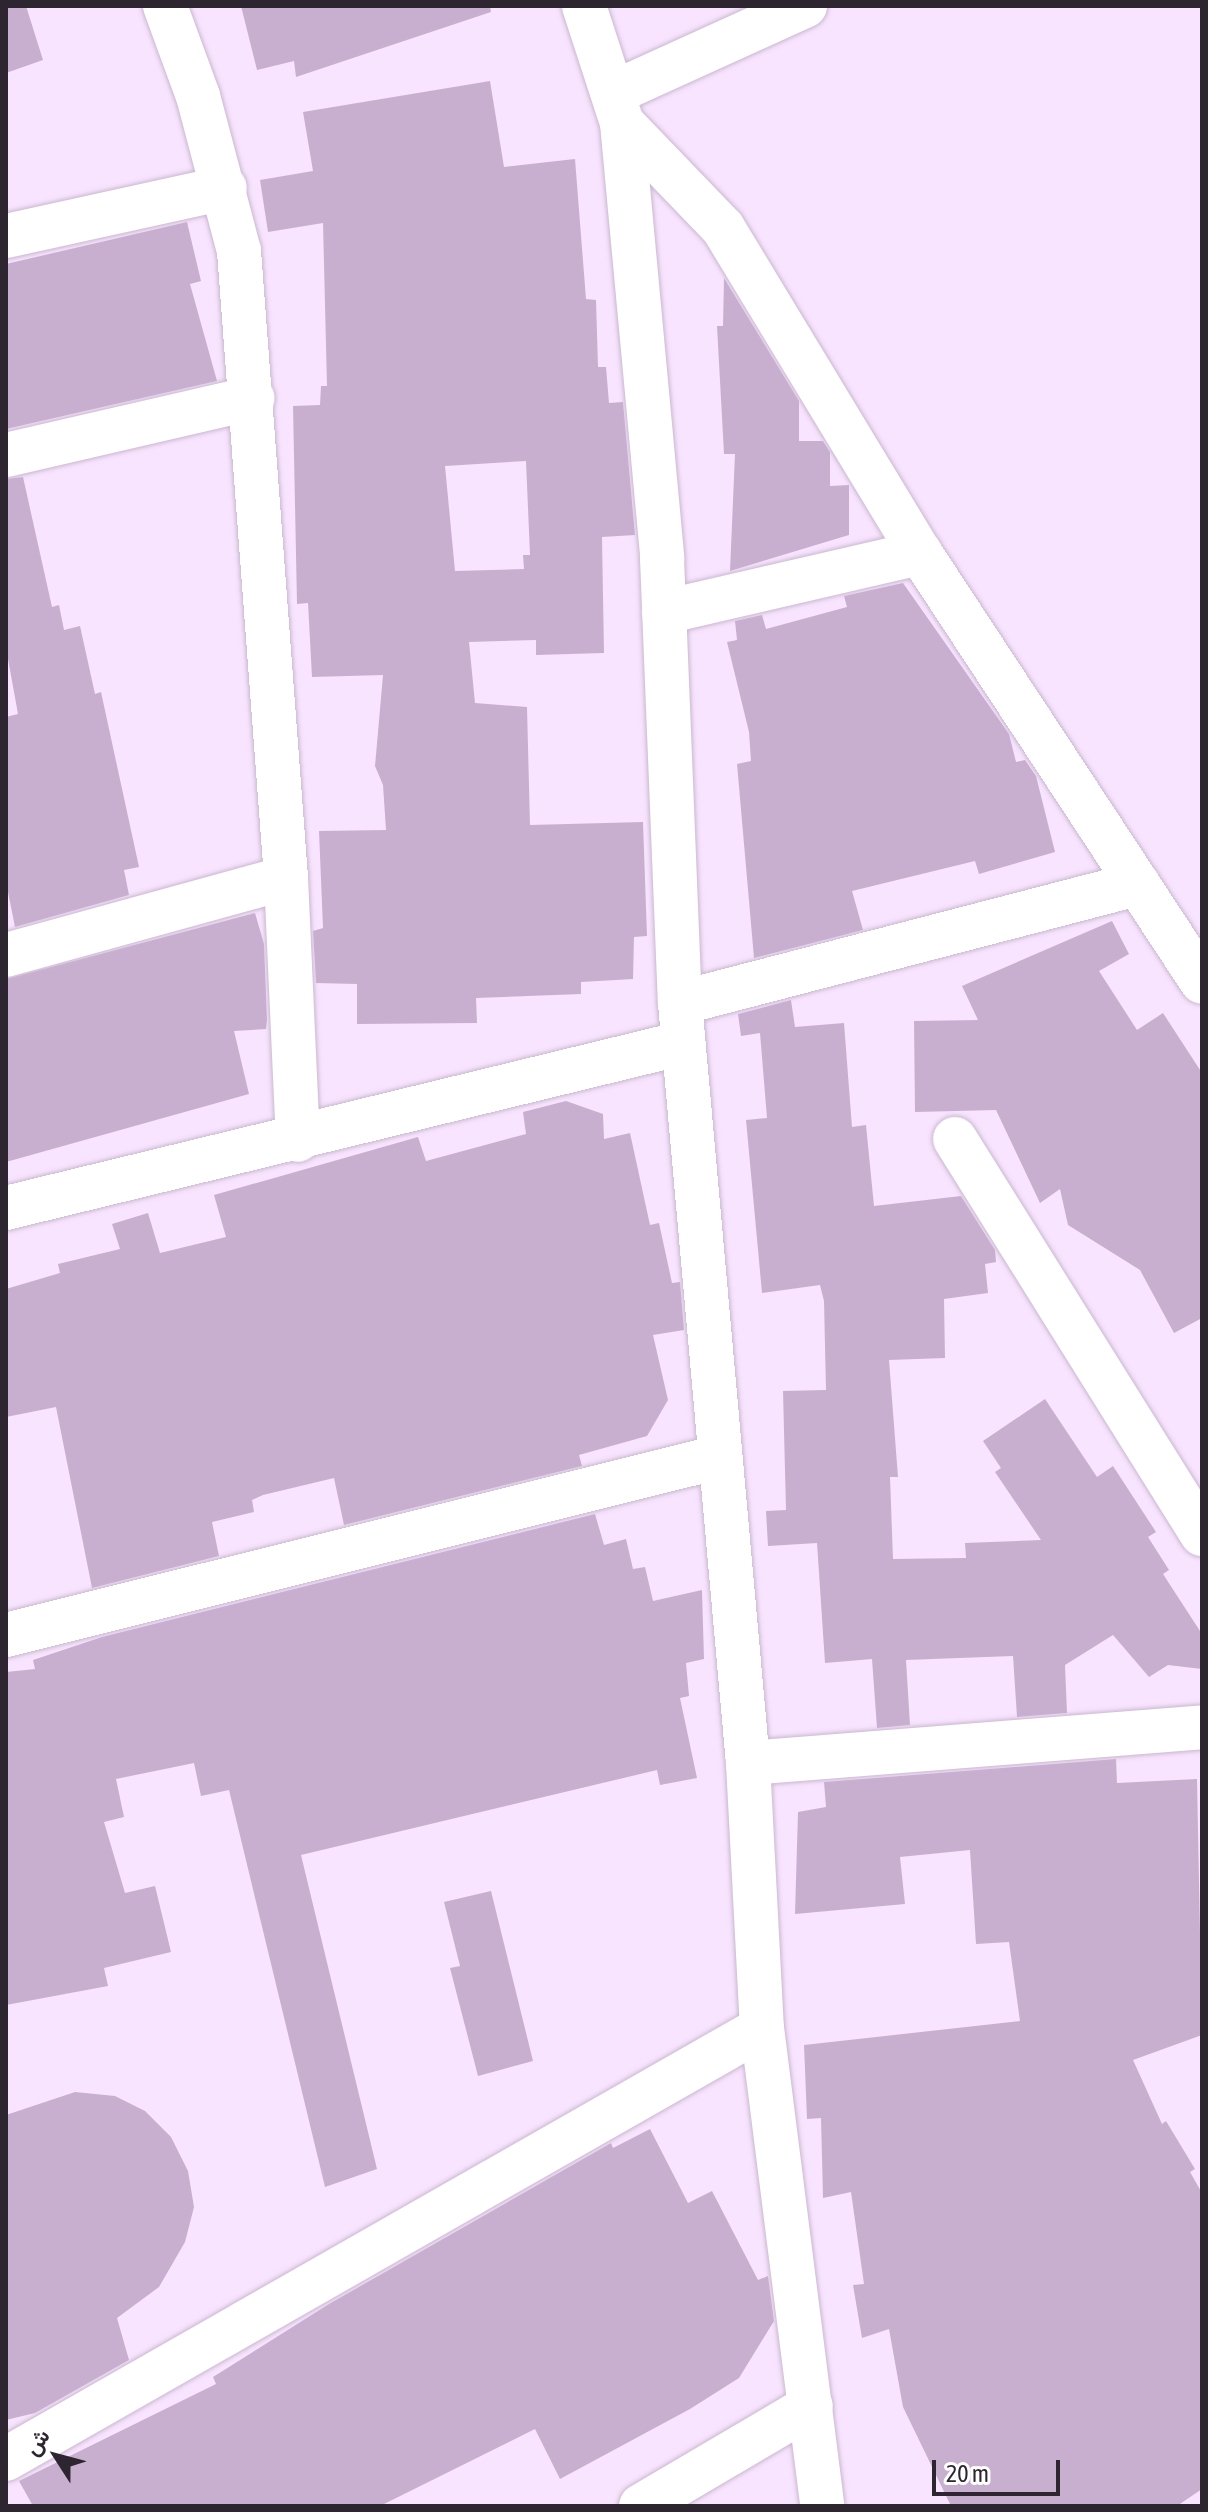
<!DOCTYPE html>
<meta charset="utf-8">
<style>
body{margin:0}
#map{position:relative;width:1208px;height:2512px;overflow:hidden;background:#f8e4fe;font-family:"Asap Condensed",Vazirmatn,sans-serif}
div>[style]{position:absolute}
.building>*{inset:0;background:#c8afd0}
.roads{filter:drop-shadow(0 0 2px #cab7d0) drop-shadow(0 0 2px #cab7d0)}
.minor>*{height:44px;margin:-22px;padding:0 22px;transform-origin:22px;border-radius:22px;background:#fff}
span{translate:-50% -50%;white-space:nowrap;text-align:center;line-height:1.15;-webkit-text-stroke:6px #fff;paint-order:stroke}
.frame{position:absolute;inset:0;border:8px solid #2d2630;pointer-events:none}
.north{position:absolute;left:16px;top:2416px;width:80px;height:80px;-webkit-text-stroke:6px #fff;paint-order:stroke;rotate:306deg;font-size:22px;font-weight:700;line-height:32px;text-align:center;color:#2d2630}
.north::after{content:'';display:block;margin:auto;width:28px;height:36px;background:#2d2630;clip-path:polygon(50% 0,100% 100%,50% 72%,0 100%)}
.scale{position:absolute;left:932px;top:2460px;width:128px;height:36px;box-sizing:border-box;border:4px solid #2d2630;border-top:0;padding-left:10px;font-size:24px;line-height:28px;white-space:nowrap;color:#2d2630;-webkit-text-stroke:6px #fff;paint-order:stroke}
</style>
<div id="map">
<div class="building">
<div style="clip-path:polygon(6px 6px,26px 6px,43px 60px,6px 73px)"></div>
<div style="clip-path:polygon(241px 6px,490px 6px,491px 12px,296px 77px,294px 61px,257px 70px)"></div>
<div style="clip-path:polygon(evenodd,490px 81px,504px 167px,575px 159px,586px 299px,596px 300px,598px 367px,606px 367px,609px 403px,623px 402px,635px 535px,602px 537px,604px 653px,536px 655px,536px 640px,469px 642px,475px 703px,527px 707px,530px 825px,643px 822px,647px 936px,634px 937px,633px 979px,581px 982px,581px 994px,476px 998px,477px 1023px,357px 1024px,357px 984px,316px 983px,313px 931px,323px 928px,319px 831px,386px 830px,383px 785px,375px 766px,383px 675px,312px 677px,308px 603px,297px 604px,293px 406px,320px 405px,321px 386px,327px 386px,323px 223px,268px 232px,260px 180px,313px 171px,303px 112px,490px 81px,526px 461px,530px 555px,523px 555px,524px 569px,455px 571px,445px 466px,526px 461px)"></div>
<div style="clip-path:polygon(187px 222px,201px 281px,190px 284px,217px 381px,6px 429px,6px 264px)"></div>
<div style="clip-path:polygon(724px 278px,799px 401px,799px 441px,823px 441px,830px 452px,830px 486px,849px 485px,849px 535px,730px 571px,735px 454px,724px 454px,717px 326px,723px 326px)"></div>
<div style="clip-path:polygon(23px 477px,52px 607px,59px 605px,64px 630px,80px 626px,95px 694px,101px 692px,139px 867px,124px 870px,129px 895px,15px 927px,6px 882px,6px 717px,18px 714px,6px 648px,6px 479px)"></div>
<div style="clip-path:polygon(903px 583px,1009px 734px,1016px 762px,1025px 760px,1036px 776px,1055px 852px,979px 874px,975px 861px,852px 891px,863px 930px,754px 958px,737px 764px,751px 761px,749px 732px,727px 642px,737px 640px,735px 621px,762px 615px,766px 629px,847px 607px,844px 596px)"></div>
<div style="clip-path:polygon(255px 913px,264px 944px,267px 1020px,266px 1029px,234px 1031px,249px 1094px,6px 1162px,6px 979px)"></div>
<div style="clip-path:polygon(1112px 921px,1129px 954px,1099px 971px,1137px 1030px,1163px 1013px,1202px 1073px,1202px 1318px,1174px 1333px,1140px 1270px,1068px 1225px,1060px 1189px,1040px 1203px,996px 1110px,915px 1112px,914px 1021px,978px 1020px,962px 986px)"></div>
<div style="clip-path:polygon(791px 1000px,795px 1027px,844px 1023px,852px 1127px,866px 1125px,874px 1206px,961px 1196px,995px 1250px,996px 1262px,985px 1264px,988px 1293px,944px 1299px,945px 1358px,889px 1360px,898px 1477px,890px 1477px,893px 1559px,966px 1558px,965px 1543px,1041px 1540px,995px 1472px,1001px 1468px,983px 1441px,1045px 1399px,1097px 1477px,1113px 1466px,1156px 1532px,1148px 1537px,1169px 1570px,1163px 1574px,1200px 1631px,1202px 1669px,1168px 1665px,1149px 1677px,1113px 1635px,1065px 1665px,1067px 1713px,1017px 1717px,1013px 1656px,906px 1660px,910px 1725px,877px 1728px,872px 1659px,825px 1663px,817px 1543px,768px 1546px,766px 1511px,786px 1510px,783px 1391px,826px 1390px,824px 1301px,820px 1285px,762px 1293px,746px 1120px,767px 1118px,760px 1033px,741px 1036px,738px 1014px)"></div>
<div style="clip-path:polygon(566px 1101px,603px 1114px,604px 1139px,630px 1133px,650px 1225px,659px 1223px,672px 1283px,680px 1282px,684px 1330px,653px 1335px,668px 1400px,647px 1436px,579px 1455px,582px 1466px,344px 1525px,334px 1478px,263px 1495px,252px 1500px,254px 1512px,212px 1522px,219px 1556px,92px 1588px,56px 1407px,6px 1417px,6px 1289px,60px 1273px,58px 1264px,120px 1249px,112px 1224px,148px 1213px,160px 1253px,226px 1237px,214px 1195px,418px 1137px,426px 1161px,526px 1134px,523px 1112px)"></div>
<div style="clip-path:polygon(595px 1514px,604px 1545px,626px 1539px,633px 1569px,645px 1567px,653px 1601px,702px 1590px,704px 1659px,686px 1663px,689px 1696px,680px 1698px,697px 1778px,660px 1785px,657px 1770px,301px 1855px,377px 2169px,325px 2187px,229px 1790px,201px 1796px,194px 1763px,116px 1779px,124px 1817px,104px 1822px,125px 1893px,155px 1886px,171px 1952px,104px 1968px,108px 1986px,6px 2005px,6px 1672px,35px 1669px,33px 1660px,102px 1637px)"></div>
<div style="clip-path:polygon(1116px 1759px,1117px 1783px,1197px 1779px,1202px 2035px,1133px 2060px,1162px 2124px,1166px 2121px,1195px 2169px,1190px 2172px,1202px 2193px,1202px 2489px,1177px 2506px,951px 2506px,903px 2407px,889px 2329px,862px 2338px,853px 2285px,864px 2284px,851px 2192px,823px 2198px,821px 2118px,807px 2119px,804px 2045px,1020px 2021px,1009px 1942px,976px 1944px,970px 1850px,900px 1857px,905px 1904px,795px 1914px,798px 1812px,826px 1807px,824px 1782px)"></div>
<div style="clip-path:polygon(491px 1891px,533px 2061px,478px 2076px,450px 1968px,460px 1966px,444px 1902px)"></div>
<div style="clip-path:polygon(75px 2092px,115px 2096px,145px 2111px,171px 2137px,188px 2171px,194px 2207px,185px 2242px,159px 2287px,117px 2318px,129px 2360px,35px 2413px,6px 2420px,6px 2115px)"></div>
<div style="clip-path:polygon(650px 2129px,688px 2203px,712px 2191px,758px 2280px,768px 2276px,774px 2321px,739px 2378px,690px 2409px,560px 2479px,535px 2429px,380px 2506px,33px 2506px,19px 2481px,216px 2384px,213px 2377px,329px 2304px,611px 2143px,613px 2148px)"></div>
</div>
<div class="roads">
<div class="minor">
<div style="left:165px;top:6px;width:96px;rotate:69.9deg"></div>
<div style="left:198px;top:96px;width:160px;rotate:75.2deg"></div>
<div style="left:239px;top:251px;width:629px;rotate:85.71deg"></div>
<div style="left:286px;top:878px;width:262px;rotate:87.4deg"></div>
<div style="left:584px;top:6px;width:123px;rotate:72deg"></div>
<div style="left:622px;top:123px;width:437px;rotate:84.7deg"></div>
<div style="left:662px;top:558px;width:445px;rotate:87.7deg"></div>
<div style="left:680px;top:1003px;width:763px;rotate:84.89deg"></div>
<div style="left:748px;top:1763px;width:265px;rotate:87deg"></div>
<div style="left:762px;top:2028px;width:482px;rotate:82.8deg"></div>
<div style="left:613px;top:93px;width:211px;rotate:-24.4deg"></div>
<div style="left:622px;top:123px;width:146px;rotate:46.1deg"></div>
<div style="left:723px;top:228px;width:380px;rotate:58.8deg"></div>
<div style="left:920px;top:553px;width:513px;rotate:56.68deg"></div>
<div style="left:6px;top:236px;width:224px;rotate:-12.4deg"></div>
<div style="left:6px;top:455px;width:253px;rotate:-13deg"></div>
<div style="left:664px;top:612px;width:263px;rotate:-13deg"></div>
<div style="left:6px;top:955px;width:290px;rotate:-15.4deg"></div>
<div style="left:680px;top:1003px;width:473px;rotate:-14.6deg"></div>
<div style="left:955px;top:1139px;width:466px;rotate:58deg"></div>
<div style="left:6px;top:1208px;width:697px;rotate:-13.7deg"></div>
<div style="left:6px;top:1635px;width:735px;rotate:-14.02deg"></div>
<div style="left:748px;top:1763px;width:455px;rotate:-4.5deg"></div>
<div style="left:6px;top:2459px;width:870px;rotate:-29.69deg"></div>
<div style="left:641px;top:2506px;width:197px;rotate:-30.5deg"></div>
</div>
</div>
<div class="frame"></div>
<div class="north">ش</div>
<div class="scale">20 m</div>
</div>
